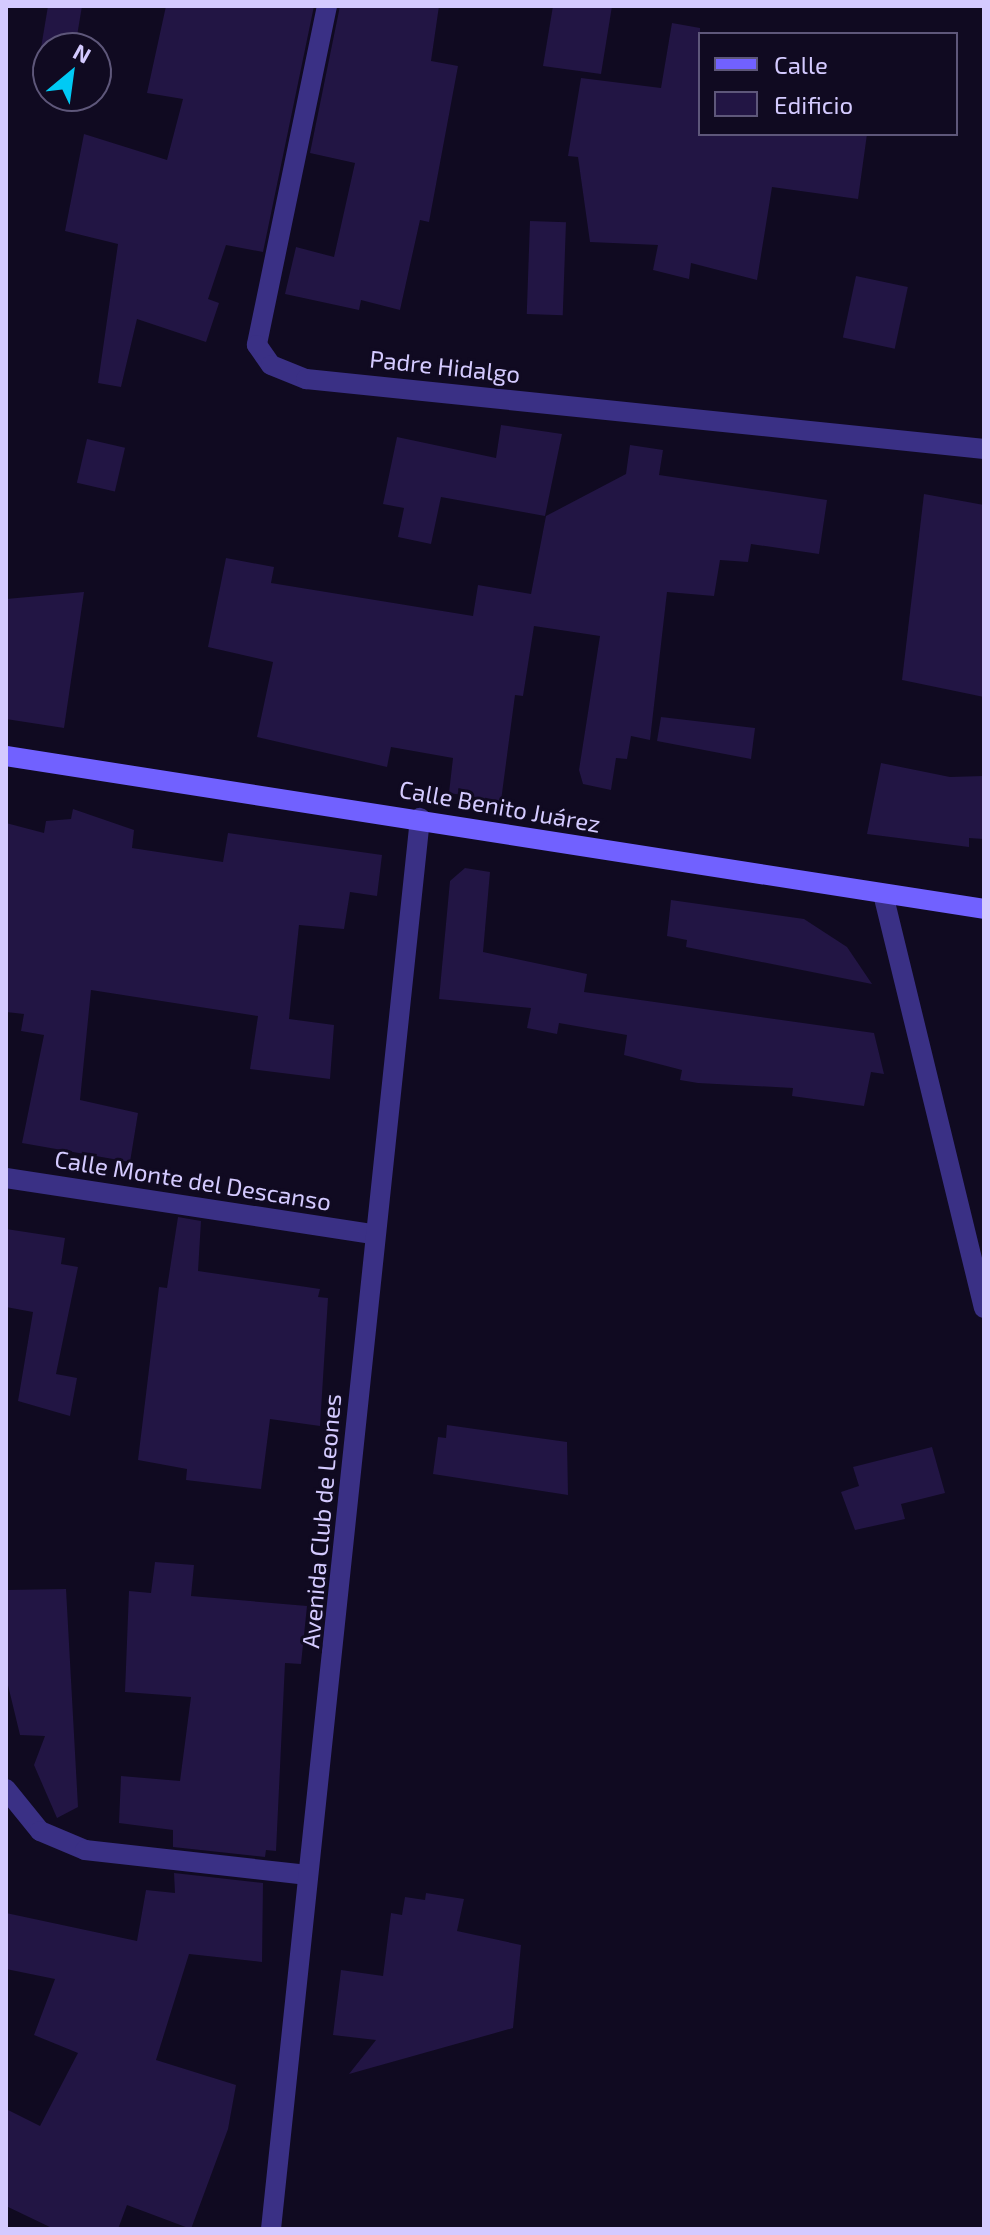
<!DOCTYPE html>
<meta charset="utf-8">
<style>
body{margin:0}
#map{position:relative;width:990px;height:2235px;overflow:hidden;background:#100a21;font-family:"Exo 2",sans-serif}
div>[style]{position:absolute}
.building>*{inset:0;background:#221544;transform-origin:0 0}
.street>*{height:20px;margin:-10px;padding:0 10px;transform-origin:10px;border-radius:10px;background:#3a3085}
.secondary>*{height:20px;margin:-10px;padding:0 10px;transform-origin:10px;border-radius:10px;background:#7161ff}
span{translate:-50% -50%;white-space:nowrap;text-align:center;line-height:1.15;-webkit-text-stroke:6px #100a21;paint-order:stroke}
.street-label{font-size:24px;color:#d4caff}
.frame{position:absolute;inset:0;border:8px solid #d4caff;pointer-events:none}
.legend{position:absolute;left:698px;top:32px;width:260px;height:104px;box-sizing:border-box;background:#100a21;border:2px solid #5e577a;margin:0;padding:10px 14px;list-style:none;font-size:24px;color:#d4caff}
.legend li{display:flex;align-items:center;gap:16px;height:40px}
.legend b{width:40px;border:2px solid #5e577a}
.north{position:absolute;left:32px;top:32px;width:80px;height:80px;box-sizing:border-box;background:#100a21;border:2px solid #5e577a;border-radius:50%;rotate:29deg;font-size:22px;font-weight:700;line-height:32px;text-align:center;color:#d4caff}
.north::after{content:'';display:block;margin:auto;width:28px;height:36px;background:#00caf5;clip-path:polygon(50% 0,100% 100%,50% 72%,0 100%)}
</style>
<div id="map">
<div class="building">
<div style="clip-path:polygon(48px 6px,82px 6px,75px 48px,41px 48px)"></div>
<div style="clip-path:polygon(166px 6px,314px 6px,263px 252px,226px 245px,208px 299px,219px 303px,206px 342px,137px 319px,121px 387px,98px 383px,118px 244px,65px 231px,84px 134px,167px 160px,183px 99px,147px 93px)"></div>
<div style="clip-path:polygon(340px 6px,439px 6px,431px 61px,458px 66px,429px 222px,420px 220px,400px 310px,361px 300px,359px 310px,285px 294px,296px 247px,334px 257px,355px 163px,310px 153px)"></div>
<div style="clip-path:polygon(553px 6px,612px 6px,601px 74px,543px 66px)"></div>
<div style="clip-path:polygon(672px 23px,700px 28px,700px 134px,867px 134px,858px 199px,772px 187px,757px 280px,691px 263px,689px 279px,653px 270px,658px 245px,590px 242px,578px 157px,568px 156px,581px 78px,661px 88px)"></div>
<div style="left:530px;top:221px;width:36px;height:93px;rotate:2deg"></div>
<div style="left:856px;top:276px;width:53px;height:63px;rotate:12deg"></div>
<div style="clip-path:polygon(501px 425px,562px 434px,545px 516px,441px 497px,431px 544px,398px 537px,404px 508px,383px 504px,397px 437px,496px 458px)"></div>
<div style="left:87px;top:439px;width:39px;height:45px;rotate:13deg"></div>
<div style="clip-path:polygon(630px 445px,663px 450px,659px 475px,827px 500px,819px 554px,751px 544px,748px 562px,720px 560px,714px 596px,667px 592px,650px 740px,631px 736px,627px 759px,616px 758px,611px 790px,583px 784px,579px 770px,600px 636px,534px 626px,523px 696px,515px 695px,501px 801px,449px 793px,453px 758px,391px 747px,387px 767px,257px 737px,273px 662px,208px 647px,226px 558px,274px 567px,271px 583px,473px 616px,478px 585px,531px 594px,546px 516px,626px 474px)"></div>
<div style="clip-path:polygon(924px 494px,984px 505px,984px 697px,902px 680px)"></div>
<div style="clip-path:polygon(84px 592px,64px 728px,6px 719px,6px 599px)"></div>
<div style="clip-path:polygon(661px 717px,755px 728px,751px 759px,657px 741px)"></div>
<div style="clip-path:polygon(881px 763px,950px 777px,984px 776px,984px 839px,969px 838px,969px 847px,867px 834px)"></div>
<div style="clip-path:polygon(73px 809px,134px 830px,132px 848px,223px 862px,228px 833px,382px 855px,377px 896px,350px 892px,344px 929px,299px 925px,289px 1019px,334px 1025px,330px 1079px,250px 1069px,258px 1016px,91px 990px,80px 1100px,138px 1113px,130px 1162px,22px 1143px,44px 1035px,21px 1031px,24px 1014px,6px 1012px,6px 823px,44px 833px,46px 821px,71px 819px)"></div>
<div style="clip-path:polygon(465px 868px,490px 872px,483px 952px,587px 974px,584px 992px,874px 1033px,884px 1074px,871px 1072px,864px 1106px,792px 1096px,793px 1088px,698px 1083px,680px 1080px,682px 1070px,624px 1055px,627px 1035px,559px 1023px,557px 1034px,527px 1028px,531px 1008px,439px 999px,450px 881px)"></div>
<div style="clip-path:polygon(671px 900px,804px 919px,847px 947px,872px 984px,686px 947px,687px 940px,667px 936px)"></div>
<div style="clip-path:polygon(178px 1217px,201px 1221px,198px 1271px,320px 1289px,318px 1297px,328px 1298px,320px 1426px,270px 1419px,261px 1489px,186px 1480px,187px 1469px,138px 1460px,159px 1287px,167px 1288px)"></div>
<div style="clip-path:polygon(6px 1229px,65px 1238px,61px 1264px,78px 1267px,56px 1374px,77px 1378px,70px 1416px,18px 1401px,33px 1312px,6px 1307px)"></div>
<div style="clip-path:polygon(447px 1425px,567px 1442px,568px 1495px,433px 1474px,438px 1437px,446px 1438px)"></div>
<div style="clip-path:polygon(932px 1447px,945px 1493px,901px 1504px,905px 1519px,855px 1530px,841px 1492px,859px 1486px,853px 1467px)"></div>
<div style="clip-path:polygon(155px 1562px,194px 1565px,191px 1596px,307px 1606px,301px 1664px,285px 1663px,276px 1851px,266px 1850px,265px 1857px,173px 1847px,173px 1830px,119px 1823px,121px 1776px,180px 1781px,191px 1697px,125px 1692px,129px 1591px,151px 1593px)"></div>
<div style="clip-path:polygon(66px 1589px,78px 1807px,57px 1818px,34px 1765px,45px 1736px,20px 1735px,6px 1677px,6px 1590px)"></div>
<div style="clip-path:polygon(174px 1873px,263px 1883px,262px 1962px,189px 1954px,156px 2060px,236px 2085px,228px 2129px,191px 2229px,127px 2205px,118px 2229px,54px 2229px,6px 2206px,6px 2109px,40px 2126px,78px 2053px,34px 2035px,55px 1979px,6px 1969px,6px 1913px,137px 1941px,146px 1890px,175px 1893px)"></div>
<div style="clip-path:polygon(426px 1893px,464px 1899px,457px 1931px,521px 1945px,513px 2028px,349px 2074px,376px 2040px,333px 2035px,341px 1970px,383px 1976px,391px 1913px,402px 1915px,405px 1897px,425px 1900px)"></div>
</div>
<div class="street">
<div style="left:327px;top:6px;width:346px;rotate:101.7deg"></div>
<div style="left:257px;top:345px;width:24px;rotate:55deg"></div>
<div style="left:271px;top:365px;width:38px;rotate:22deg"></div>
<div style="left:306px;top:379px;width:682px;rotate:5.89deg"></div>
<div style="left:884px;top:898px;width:422px;rotate:76.3deg"></div>
<div style="left:6px;top:1178px;width:371px;rotate:8.7deg"></div>
<div style="left:6px;top:1789px;width:54px;rotate:51deg"></div>
<div style="left:40px;top:1831px;width:49px;rotate:22.9deg"></div>
<div style="left:85px;top:1850px;width:224px;rotate:6.4deg"></div>
<div style="left:271px;top:2229px;width:1419px;rotate:-83.97deg"></div>
</div>
<div class="secondary">
<div style="left:6px;top:756px;width:990px;rotate:8.89deg"></div>
</div>
<div class="street-label">
<span style="left:445px;top:366px;rotate:6deg">Padre Hidalgo</span>
<span style="left:500px;top:806px;rotate:10deg">Calle Benito Juárez</span>
<span style="left:193px;top:1180px;rotate:9deg">Calle Monte del Descanso</span>
<span style="left:321px;top:1521px;rotate:-85deg">Avenida Club de Leones</span>
</div>
<div class="frame"></div>
<ul class="legend">
<li><b style="height:10px;background:#7161ff"></b>Calle</li>
<li><b style="height:22px;background:#221544"></b>Edificio</li>
</ul>
<div class="north">N</div>
</div>
